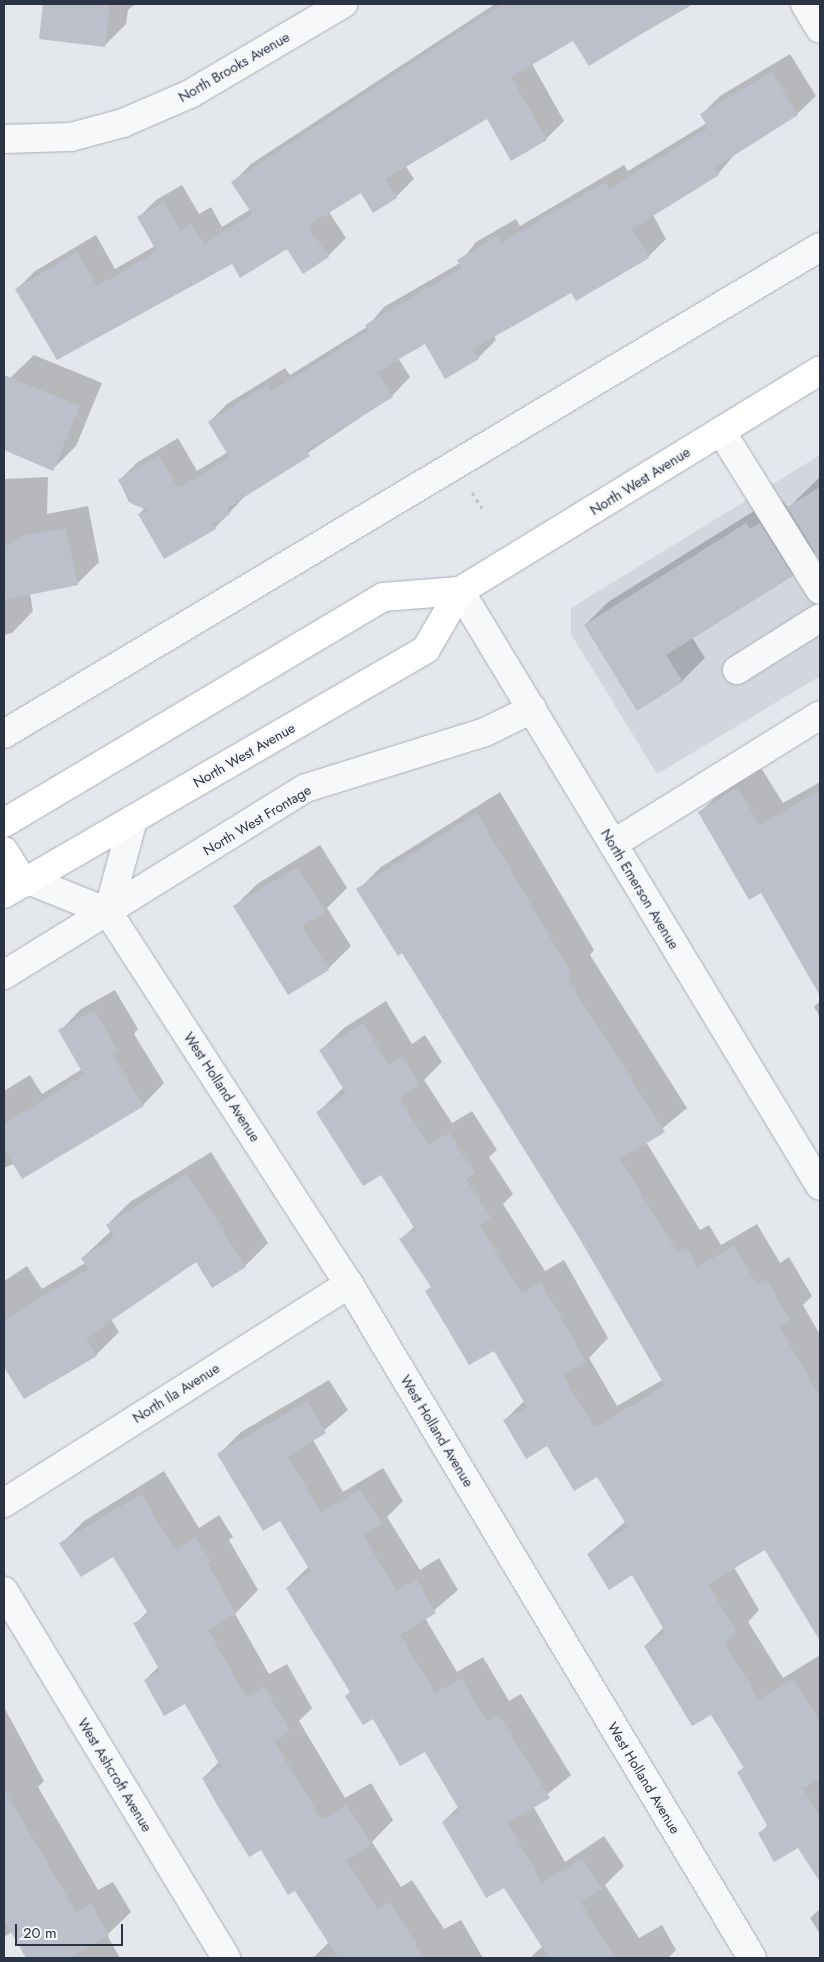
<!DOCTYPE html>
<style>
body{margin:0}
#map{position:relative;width:824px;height:1962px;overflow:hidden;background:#e4e7ec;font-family:Jost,sans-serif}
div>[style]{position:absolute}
.built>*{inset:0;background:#d2d6de}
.shadow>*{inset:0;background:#0003}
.building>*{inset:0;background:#bbc0ca}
.path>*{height:3px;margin-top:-1.5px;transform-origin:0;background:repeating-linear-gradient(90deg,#c2c5cb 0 4px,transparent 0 8px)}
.roads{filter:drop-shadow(0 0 1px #a9aeb7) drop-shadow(0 0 1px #a9aeb7)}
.minor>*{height:28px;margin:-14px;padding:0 14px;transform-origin:14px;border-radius:14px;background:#f7f8fa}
.major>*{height:28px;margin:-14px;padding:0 14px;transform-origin:14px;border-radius:14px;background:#fff}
span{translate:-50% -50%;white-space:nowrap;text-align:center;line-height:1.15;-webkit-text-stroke:4px #f4f6f9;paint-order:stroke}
.street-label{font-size:14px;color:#2b3445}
.frame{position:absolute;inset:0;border:5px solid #2b3445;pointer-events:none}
.scale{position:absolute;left:15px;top:1924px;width:108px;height:22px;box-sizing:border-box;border:2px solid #2b3445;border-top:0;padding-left:6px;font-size:15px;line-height:18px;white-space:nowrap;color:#2b3445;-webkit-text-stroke:4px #f4f6f9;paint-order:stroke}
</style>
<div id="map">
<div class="built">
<div style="clip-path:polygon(820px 455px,820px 676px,657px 774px,571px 634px,571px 608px)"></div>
</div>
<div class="shadow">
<div style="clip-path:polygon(44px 4px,135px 4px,128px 10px,126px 24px,104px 46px,41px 38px)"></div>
<div style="clip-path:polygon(495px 4px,693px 4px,589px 64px,574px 39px,532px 64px,564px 121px,546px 139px,488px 117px,405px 165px,414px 179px,396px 197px,362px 191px,329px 212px,346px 238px,328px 256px,287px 247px,232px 263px,57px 358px,17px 289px,35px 271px,96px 235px,115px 269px,155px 246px,138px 218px,156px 200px,182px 185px,199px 214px,211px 207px,222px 227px,251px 209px,233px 182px,251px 164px)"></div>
<div style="clip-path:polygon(790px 54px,816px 96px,797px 114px,735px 154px,718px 174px,653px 215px,666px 239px,648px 257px,572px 291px,494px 336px,496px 340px,478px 358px,425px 342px,398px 358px,410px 377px,392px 396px,247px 494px,215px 528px,139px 514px,145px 508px,129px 502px,119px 480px,138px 462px,178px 438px,197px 471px,228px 452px,209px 422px,227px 404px,285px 368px,290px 375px,367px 327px,384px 307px,460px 263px,476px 242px,516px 219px,520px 226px,624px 165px,628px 171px,707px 123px,702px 114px,720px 96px)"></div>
<div style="clip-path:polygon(34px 355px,102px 383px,76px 446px,53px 469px,4px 449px,4px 394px,10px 378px)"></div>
<div style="clip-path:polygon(48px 477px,47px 514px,88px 506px,99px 562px,77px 584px,30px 594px,33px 611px,12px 633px,4px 635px,4px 479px)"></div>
<div style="clip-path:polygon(820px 477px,820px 558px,816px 552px,792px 575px,692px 637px,705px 658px,682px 681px,585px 625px,608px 602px,770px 501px,774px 507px,783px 501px,788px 508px)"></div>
<div style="clip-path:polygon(760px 766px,783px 803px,820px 782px,820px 993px,762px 891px,700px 812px,723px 790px)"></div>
<div style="clip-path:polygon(500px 792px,594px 950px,590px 955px,687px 1108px,646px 1142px,700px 1230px,709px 1225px,721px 1245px,757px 1224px,780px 1263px,789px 1257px,812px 1296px,803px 1305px,820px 1335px,820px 1639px,765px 1549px,734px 1567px,759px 1610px,748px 1622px,783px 1678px,820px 1655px,820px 1880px,799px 1846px,759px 1834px,768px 1825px,738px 1773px,744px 1767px,711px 1713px,645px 1646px,664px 1627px,633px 1573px,588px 1554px,626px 1521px,597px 1475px,505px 1420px,524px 1401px,495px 1349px,427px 1291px,432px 1286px,401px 1239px,415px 1226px,381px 1173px,318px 1112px,344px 1087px,321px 1050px,344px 1028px,386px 1001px,412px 1044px,425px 1035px,442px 1062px,424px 1080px,452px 1123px,472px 1111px,497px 1150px,489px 1157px,513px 1194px,503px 1204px,545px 1271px,564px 1260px,608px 1338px,589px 1358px,617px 1406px,662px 1380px,582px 1240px,403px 951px,358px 890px,381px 867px)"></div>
<div style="clip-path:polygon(320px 845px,347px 888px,327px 908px,351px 946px,328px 969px,235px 906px,257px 884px)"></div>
<div style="clip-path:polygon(115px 990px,138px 1029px,134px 1034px,164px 1083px,143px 1105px,4px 1168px,4px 1091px,30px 1075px,42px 1094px,82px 1069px,60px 1031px,81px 1009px)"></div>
<div style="clip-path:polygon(820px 1001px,820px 1017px,814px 1007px)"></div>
<div style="clip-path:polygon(211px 1152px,268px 1243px,245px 1266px,197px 1261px,111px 1319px,119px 1332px,96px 1355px,24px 1398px,4px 1364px,4px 1281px,27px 1266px,42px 1289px,85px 1263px,82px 1258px,111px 1231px,107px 1225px,130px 1202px)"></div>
<div style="clip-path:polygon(329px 1380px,348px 1410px,313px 1440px,343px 1492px,383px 1468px,403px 1501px,387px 1517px,420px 1570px,439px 1558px,458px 1590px,425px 1618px,457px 1672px,483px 1657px,509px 1701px,521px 1694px,571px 1775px,533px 1806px,565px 1862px,604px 1836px,624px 1866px,605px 1885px,639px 1938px,662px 1925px,676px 1950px,668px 1958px,530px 1958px,543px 1946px,504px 1886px,443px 1822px,459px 1806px,425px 1750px,373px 1717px,351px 1691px,287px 1588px,309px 1566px,280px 1519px,219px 1454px,241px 1432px)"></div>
<div style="clip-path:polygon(164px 1471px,199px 1528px,219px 1515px,233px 1537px,229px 1540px,258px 1590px,235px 1614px,269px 1674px,287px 1664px,312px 1708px,299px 1721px,345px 1798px,371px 1783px,393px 1820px,372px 1842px,401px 1887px,412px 1880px,444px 1929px,461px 1920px,483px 1958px,313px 1958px,329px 1942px,296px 1889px,203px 1778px,219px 1762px,186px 1703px,145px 1680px,159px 1666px,135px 1624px,148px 1611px,114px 1556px,61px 1544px,84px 1521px)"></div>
<div style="clip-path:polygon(4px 1707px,44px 1781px,38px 1787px,98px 1890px,113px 1882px,131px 1912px,107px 1935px,120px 1958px,28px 1958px,12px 1932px,4px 1937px)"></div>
<div style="clip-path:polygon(820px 1909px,820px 1934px,810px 1918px)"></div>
</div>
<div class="building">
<div style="clip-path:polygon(43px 4px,110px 4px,105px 47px,39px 39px)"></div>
<div style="clip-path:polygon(502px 4px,690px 4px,589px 66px,573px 41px,511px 77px,547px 140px,511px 161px,487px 119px,385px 179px,397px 198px,373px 213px,361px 193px,308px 226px,329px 257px,303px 274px,287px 249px,240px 278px,232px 264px,57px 360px,15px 289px,77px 252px,97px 286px,157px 252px,137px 217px,164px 202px,181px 231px,192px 224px,204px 244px,252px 214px,231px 182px)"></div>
<div style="clip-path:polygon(772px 72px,798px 115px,714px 168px,719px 175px,632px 229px,649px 258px,576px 301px,571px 293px,473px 349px,479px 359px,445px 379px,425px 344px,377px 372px,393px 397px,307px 450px,310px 456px,227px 508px,230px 514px,213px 524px,216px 529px,164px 559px,138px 514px,149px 511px,132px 504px,118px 480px,159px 455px,178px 488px,230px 458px,208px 422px,267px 385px,271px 392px,368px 331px,365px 325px,462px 268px,457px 260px,497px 236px,501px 243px,605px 182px,609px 189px,708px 128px,700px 114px)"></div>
<div style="clip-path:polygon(4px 375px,80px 406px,53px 471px,4px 450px)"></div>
<div style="clip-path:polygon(820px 487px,820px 560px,787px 507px)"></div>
<div style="clip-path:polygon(746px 523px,750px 529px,760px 523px,793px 576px,666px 655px,683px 682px,637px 711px,584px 625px)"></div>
<div style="clip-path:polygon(66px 528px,78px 585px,4px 600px,4px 547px,21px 536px)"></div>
<div style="clip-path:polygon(737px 788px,760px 825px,820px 790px,820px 996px,761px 893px,749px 900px,698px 812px)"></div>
<div style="clip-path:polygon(477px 813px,572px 974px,567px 978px,665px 1132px,620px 1159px,677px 1252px,686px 1247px,697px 1267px,734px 1246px,757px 1285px,766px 1279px,790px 1320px,779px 1326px,820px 1396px,820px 1641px,765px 1550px,708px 1584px,737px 1634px,724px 1642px,759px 1700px,794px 1679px,820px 1722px,820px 1778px,803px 1788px,820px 1817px,820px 1882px,798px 1848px,774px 1862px,758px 1833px,768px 1827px,737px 1772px,744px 1768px,711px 1715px,692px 1726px,644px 1646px,666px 1633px,632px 1575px,609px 1590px,587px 1554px,628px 1527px,597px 1477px,574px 1491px,547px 1446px,526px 1459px,503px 1420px,527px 1407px,494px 1351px,469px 1365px,425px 1291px,431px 1287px,399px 1239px,415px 1229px,381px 1175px,363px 1186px,316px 1112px,346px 1093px,319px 1050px,363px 1023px,389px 1065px,402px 1057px,420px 1086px,399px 1098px,429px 1145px,449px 1133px,475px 1173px,466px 1179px,491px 1217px,479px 1225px,522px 1293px,541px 1282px,586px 1362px,563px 1375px,594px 1428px,665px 1386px,581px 1241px,402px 953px,398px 956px,356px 889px)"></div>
<div style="clip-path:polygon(297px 867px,325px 912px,302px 926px,329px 970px,288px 995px,233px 906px)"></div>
<div style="clip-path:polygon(94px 1010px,118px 1051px,112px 1055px,144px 1106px,22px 1179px,4px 1149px,4px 1124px,84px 1075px,58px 1030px)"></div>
<div style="clip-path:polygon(187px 1174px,246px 1267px,212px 1288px,196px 1262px,86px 1338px,97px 1356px,24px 1399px,4px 1367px,4px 1320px,88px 1269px,81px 1258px,114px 1237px,106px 1225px)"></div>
<div style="clip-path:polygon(307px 1401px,326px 1433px,288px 1456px,321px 1513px,360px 1489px,382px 1524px,363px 1535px,397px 1591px,416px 1579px,436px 1613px,400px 1635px,435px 1693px,461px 1678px,487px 1722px,499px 1715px,550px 1798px,508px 1823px,542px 1883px,582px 1858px,602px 1889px,581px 1903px,615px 1958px,549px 1958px,504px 1888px,486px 1898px,442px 1822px,460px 1811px,425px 1752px,400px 1766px,373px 1719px,363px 1725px,345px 1696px,350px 1692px,286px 1588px,311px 1572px,280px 1521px,263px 1531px,217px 1454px)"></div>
<div style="clip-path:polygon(141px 1494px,175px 1550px,196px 1537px,211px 1561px,207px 1563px,236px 1614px,208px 1630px,246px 1697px,264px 1686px,290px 1732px,274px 1741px,322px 1820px,347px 1805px,371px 1844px,346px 1860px,377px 1909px,389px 1902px,425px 1958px,338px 1958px,295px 1891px,288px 1895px,261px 1850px,249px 1857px,219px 1808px,202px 1778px,221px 1767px,185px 1704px,164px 1716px,144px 1680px,160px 1671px,133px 1623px,149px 1615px,113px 1557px,81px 1577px,59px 1543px)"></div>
<div style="clip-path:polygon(4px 1789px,76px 1912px,91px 1903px,109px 1935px,69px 1958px,26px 1958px,4px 1920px)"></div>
</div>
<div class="path">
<div style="left:472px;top:492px;width:19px;rotate:58deg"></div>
</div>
<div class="roads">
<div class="minor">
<div style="left:805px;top:4px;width:29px;rotate:59deg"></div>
<div style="left:4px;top:139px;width:67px;rotate:-1.7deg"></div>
<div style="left:71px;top:137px;width:54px;rotate:-15.1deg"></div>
<div style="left:123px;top:123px;width:73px;rotate:-23.4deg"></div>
<div style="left:190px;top:94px;width:178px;rotate:-30.5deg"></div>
<div style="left:721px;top:431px;width:187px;rotate:58.1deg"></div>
<div style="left:460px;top:591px;width:695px;rotate:58.82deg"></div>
<div style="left:737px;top:670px;width:98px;rotate:-32.1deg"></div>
<div style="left:4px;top:734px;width:950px;rotate:-30.83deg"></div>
<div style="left:613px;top:844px;width:244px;rotate:-31.9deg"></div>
<div style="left:28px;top:880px;width:86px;rotate:21.8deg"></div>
<div style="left:108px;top:912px;width:443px;rotate:57.1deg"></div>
<div style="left:349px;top:1284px;width:785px;rotate:59.12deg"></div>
<div style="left:108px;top:912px;width:95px;rotate:-74.8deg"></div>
<div style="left:4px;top:975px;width:355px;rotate:-31.8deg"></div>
<div style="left:306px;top:788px;width:185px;rotate:-17.3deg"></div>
<div style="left:483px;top:733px;width:55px;rotate:-26.1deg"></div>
<div style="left:4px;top:1503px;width:409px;rotate:-32.4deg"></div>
<div style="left:4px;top:1591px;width:429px;rotate:58.8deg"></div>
</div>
<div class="major">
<div style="left:4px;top:823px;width:441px;rotate:-30.8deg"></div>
<div style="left:383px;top:597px;width:77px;rotate:-4.5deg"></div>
<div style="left:460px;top:591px;width:422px;rotate:-31.5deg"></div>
<div style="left:4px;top:851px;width:38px;rotate:58deg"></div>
<div style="left:4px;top:894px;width:488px;rotate:-30.1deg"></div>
<div style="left:426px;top:649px;width:67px;rotate:-59.6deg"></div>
</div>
</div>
<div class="street-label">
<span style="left:234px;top:67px;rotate:-30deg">North Brooks Avenue</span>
<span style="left:640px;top:481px;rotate:-32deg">North West Avenue</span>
<span style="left:244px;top:755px;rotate:-30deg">North West Avenue</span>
<span style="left:257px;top:820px;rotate:-31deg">North West Frontage</span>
<span style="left:640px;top:889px;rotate:59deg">North Emerson Avenue</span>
<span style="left:222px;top:1087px;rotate:57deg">West Holland Avenue</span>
<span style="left:176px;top:1393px;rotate:-32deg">North Ila Avenue</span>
<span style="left:437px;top:1431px;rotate:59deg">West Holland Avenue</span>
<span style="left:115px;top:1775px;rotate:59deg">West Ashcroft Avenue</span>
<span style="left:644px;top:1778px;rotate:59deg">West Holland Avenue</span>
</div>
<div class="frame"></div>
<div class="scale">20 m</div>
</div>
